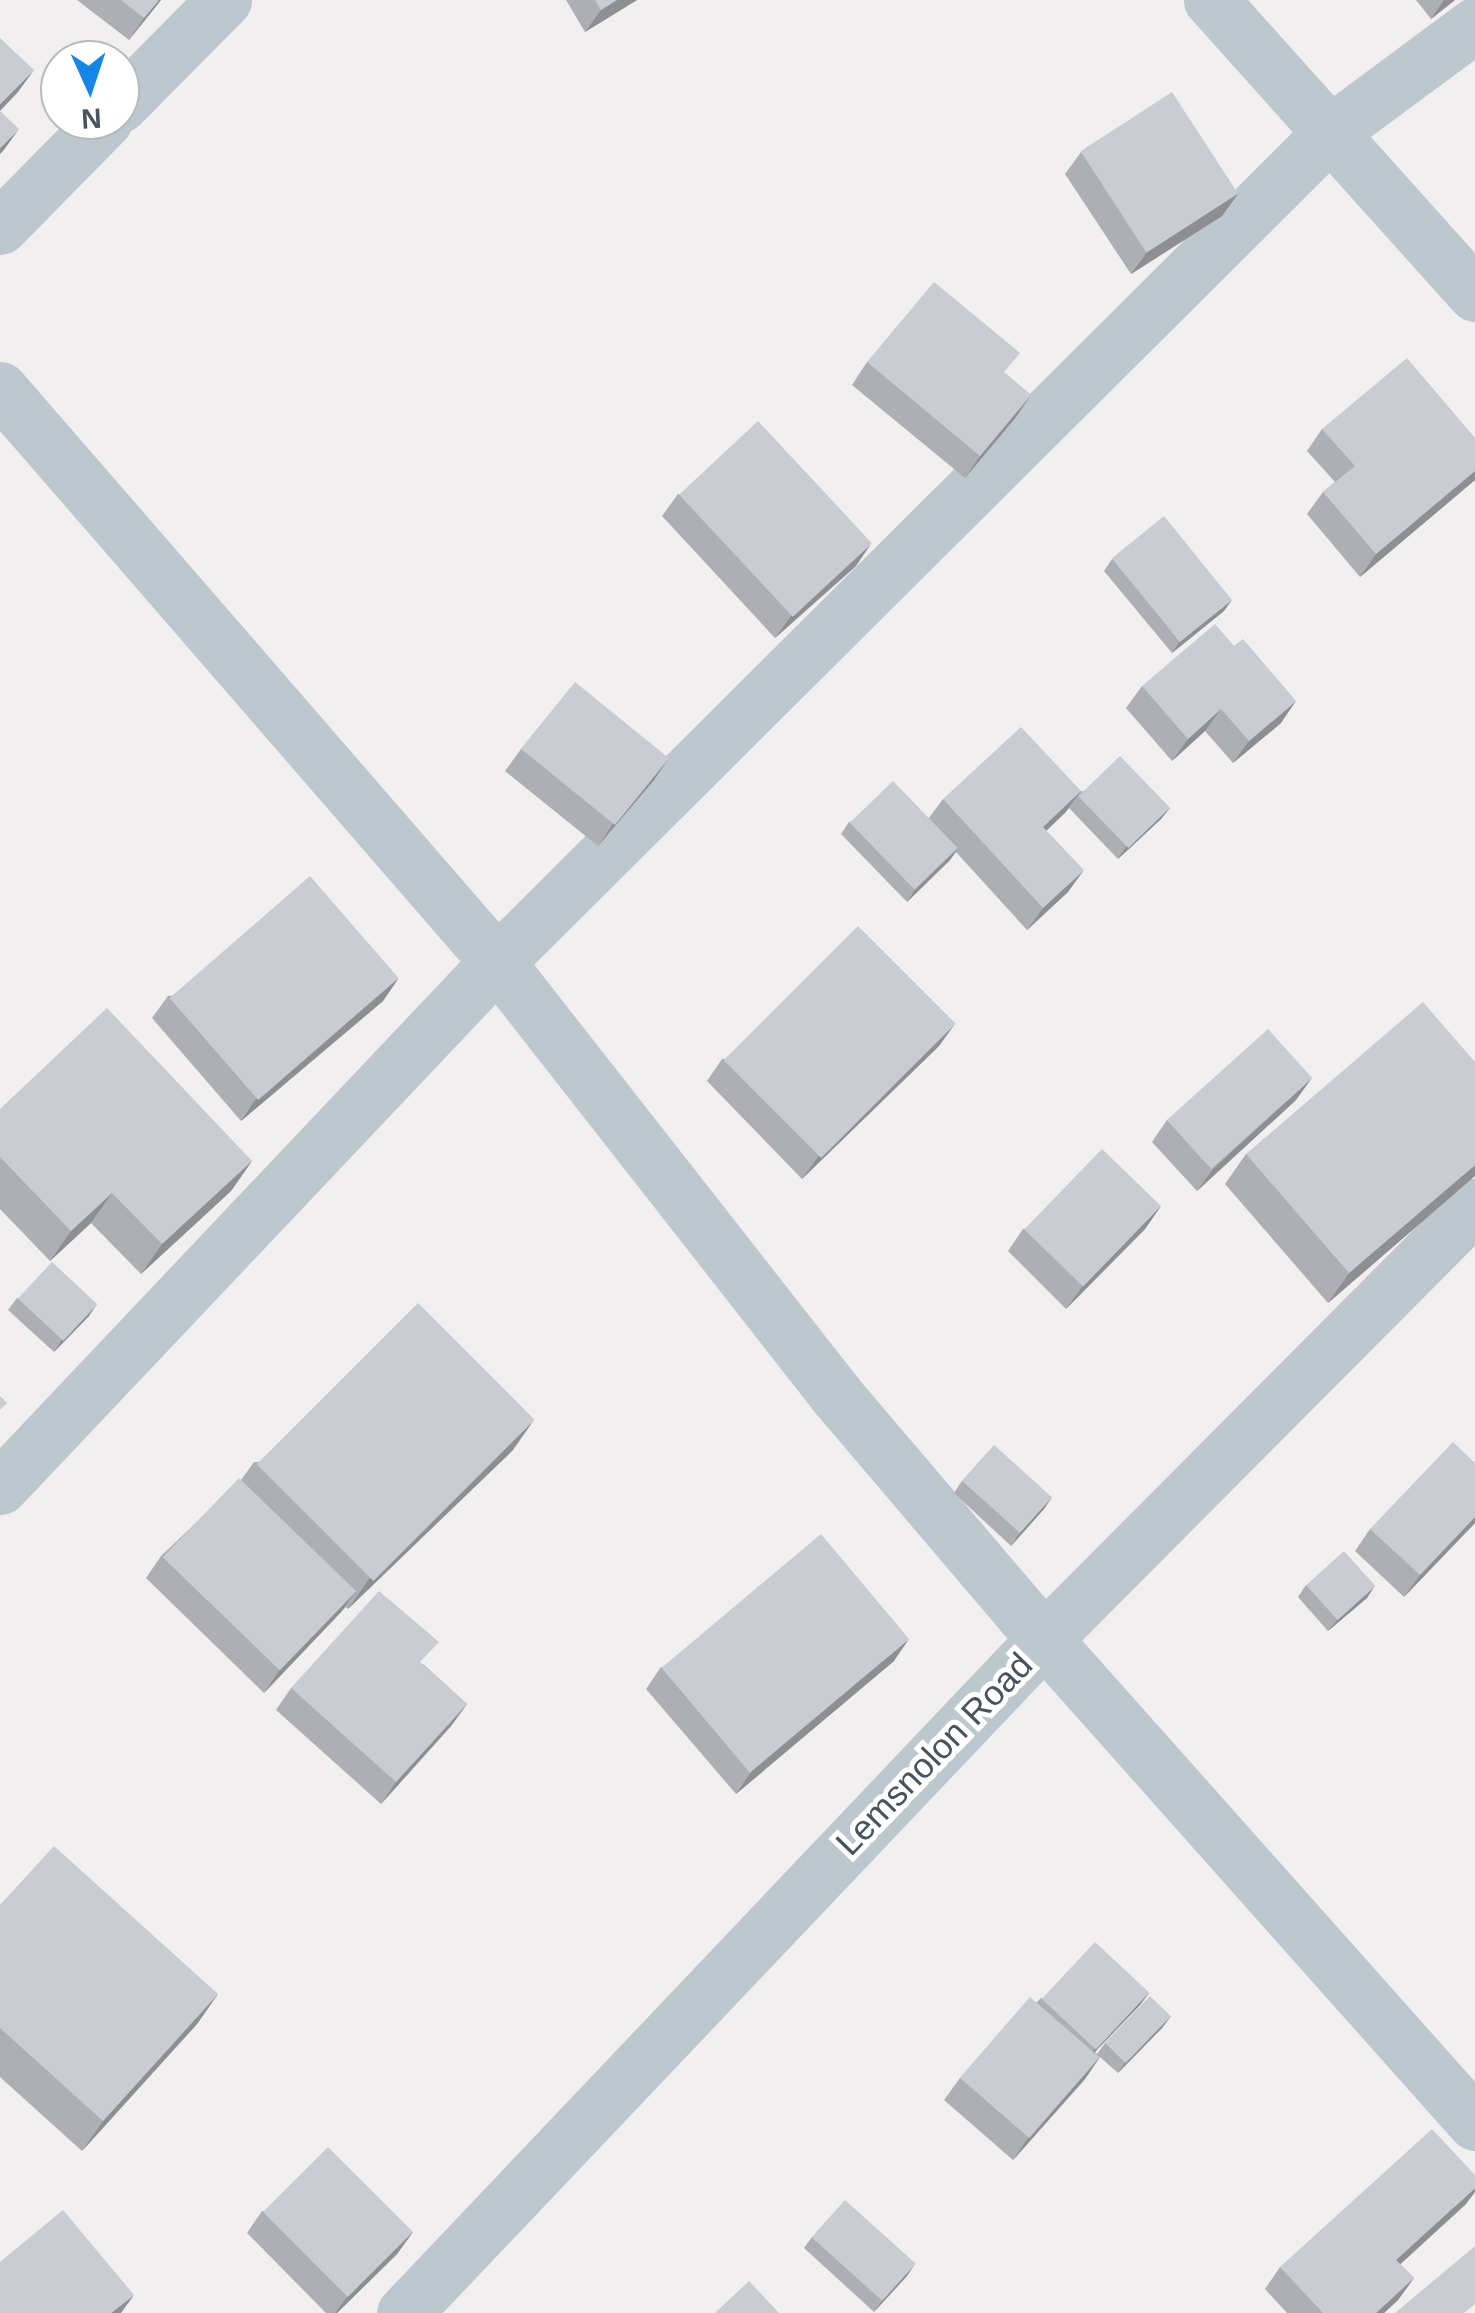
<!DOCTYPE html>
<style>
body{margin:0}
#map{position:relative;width:1475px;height:2313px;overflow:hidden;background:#f1efef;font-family:Arial,sans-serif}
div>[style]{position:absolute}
.minor>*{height:55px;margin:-27.5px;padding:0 27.5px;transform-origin:27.5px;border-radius:27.5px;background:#bcc8ce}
.tertiary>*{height:55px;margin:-27.5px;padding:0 27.5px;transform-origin:27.5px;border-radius:27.5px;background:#bcc8ce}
.wall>*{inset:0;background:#adafb5}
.shaded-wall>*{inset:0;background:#8d8f93}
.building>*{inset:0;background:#c9ccd2;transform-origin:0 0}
span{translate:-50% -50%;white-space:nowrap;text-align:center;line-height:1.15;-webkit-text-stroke:10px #fff;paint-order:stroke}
.street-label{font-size:35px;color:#46545d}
.north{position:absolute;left:40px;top:40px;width:100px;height:100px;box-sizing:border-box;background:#fff;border:2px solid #b5bbbe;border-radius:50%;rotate:177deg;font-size:28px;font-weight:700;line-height:40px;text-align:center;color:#46545d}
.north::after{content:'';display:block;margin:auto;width:35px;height:45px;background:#1585e6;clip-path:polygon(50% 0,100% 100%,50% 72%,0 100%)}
</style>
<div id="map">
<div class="minor">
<div style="left:1211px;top:0;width:395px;rotate:48.1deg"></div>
<div style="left:120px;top:105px;width:148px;rotate:-45.3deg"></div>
<div style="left:0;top:227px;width:150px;rotate:-45.5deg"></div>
<div style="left:0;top:389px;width:759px;rotate:49.06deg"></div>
<div style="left:497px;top:962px;width:551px;rotate:51.92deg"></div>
<div style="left:837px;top:1396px;width:319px;rotate:49.6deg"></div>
<div style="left:1044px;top:1639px;width:648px;rotate:48.32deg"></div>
<div style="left:0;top:1487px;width:723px;rotate:-46.57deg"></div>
<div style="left:497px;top:962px;width:1179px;rotate:-44.86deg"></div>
<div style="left:1333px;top:130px;width:177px;rotate:-36.5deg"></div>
</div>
<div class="tertiary">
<div style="left:404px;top:2313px;width:929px;rotate:-46.48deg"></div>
<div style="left:1044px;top:1639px;width:611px;rotate:-45.13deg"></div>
</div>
<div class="wall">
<div style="clip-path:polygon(77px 0,161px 0,129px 40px)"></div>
<div style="clip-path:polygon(566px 0,637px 0,585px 32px)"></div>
<div style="clip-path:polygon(1416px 0,1455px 0,1431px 19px)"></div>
<div style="clip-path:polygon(1081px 152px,1238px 194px,1222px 216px,1131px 274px,1065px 174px)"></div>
<div style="clip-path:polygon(867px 362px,1006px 374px,1031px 395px,1016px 417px,965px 478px,852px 385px)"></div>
<div style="clip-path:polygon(1322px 429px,1475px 438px,1475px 480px,1360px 577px,1307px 514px,1323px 492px,1335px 482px,1307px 451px)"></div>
<div style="clip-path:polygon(678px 494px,856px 566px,775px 638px,662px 516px)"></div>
<div style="clip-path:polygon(1112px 559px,1224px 611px,1172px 653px,1104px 571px)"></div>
<div style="clip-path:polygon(1142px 686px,1281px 723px,1233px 763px,1205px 731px,1172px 761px,1126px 708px)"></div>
<div style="clip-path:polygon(521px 749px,669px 758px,654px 780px,598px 846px,505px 771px)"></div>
<div style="clip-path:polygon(1081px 791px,1170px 808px,1161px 819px,1118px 859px,1069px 808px,1046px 831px,1068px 892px,1027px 930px,956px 852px,950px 860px,907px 902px,841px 834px,849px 822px,929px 818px,943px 799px)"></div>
<div style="clip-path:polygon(398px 979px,383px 1001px,241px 1121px,152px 1018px,168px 996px)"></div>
<div style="clip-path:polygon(939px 1046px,802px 1179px,707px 1081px,722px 1059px)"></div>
<div style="clip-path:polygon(1296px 1100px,1197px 1191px,1152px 1142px,1167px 1120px)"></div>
<div style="clip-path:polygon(0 1109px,252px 1161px,231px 1191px,141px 1274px,91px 1223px,50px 1261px,0 1209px)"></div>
<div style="clip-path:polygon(1246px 1154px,1475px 1176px,1328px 1303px,1225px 1184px)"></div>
<div style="clip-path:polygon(1161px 1206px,1145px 1229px,1066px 1309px,1008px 1251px,1023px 1229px)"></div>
<div style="clip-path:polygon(17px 1298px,89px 1316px,54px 1352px,8px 1310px)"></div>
<div style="clip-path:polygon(513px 1450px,348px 1609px,346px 1607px,264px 1693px,146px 1578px,161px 1556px,241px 1480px,254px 1462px)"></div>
<div style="clip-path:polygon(1475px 1463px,1475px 1523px,1404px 1597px,1355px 1551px,1370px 1529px)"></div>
<div style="clip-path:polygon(962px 1481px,1052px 1497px,1044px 1509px,1011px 1546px,954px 1493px)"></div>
<div style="clip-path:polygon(1306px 1585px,1367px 1598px,1328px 1631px,1298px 1597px)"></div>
<div style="clip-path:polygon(894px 1661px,736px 1794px,646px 1689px,661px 1667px)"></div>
<div style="clip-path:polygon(423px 1664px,467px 1704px,451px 1726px,381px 1804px,276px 1710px,291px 1688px)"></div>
<div style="clip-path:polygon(0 1905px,218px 1994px,197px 2024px,82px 2151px,0 2077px)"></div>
<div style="clip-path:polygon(1149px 1993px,1140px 2005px,1095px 2052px,1097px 2054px,1105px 2043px,1171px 2016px,1162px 2028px,1118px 2073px,1100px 2057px,1085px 2079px,1013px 2160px,944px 2100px,960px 2078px,1041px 1998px)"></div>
<div style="clip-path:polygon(1466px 2204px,1400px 2264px,1414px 2278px,1398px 2300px,1384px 2313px,1287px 2313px,1265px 2289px,1280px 2267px)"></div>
<div style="clip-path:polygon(262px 2211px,413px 2232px,397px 2254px,337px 2313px,326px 2313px,247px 2233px)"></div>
<div style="clip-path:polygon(812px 2237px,907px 2276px,874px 2312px,804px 2248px)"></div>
</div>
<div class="shaded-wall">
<div style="clip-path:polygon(159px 0,161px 0,129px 40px,144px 18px)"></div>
<div style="clip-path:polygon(617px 0,637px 0,585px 32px,601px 10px)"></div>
<div style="clip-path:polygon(1444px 0,1455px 0,1431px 19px)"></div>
<div style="clip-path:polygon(34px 70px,18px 92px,0 111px,0 104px)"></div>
<div style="clip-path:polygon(19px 129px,3px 151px,0 154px,0 148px)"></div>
<div style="clip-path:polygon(1238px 194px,1222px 216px,1131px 274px,1147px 252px)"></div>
<div style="clip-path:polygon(1031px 395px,1016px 417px,965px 478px,980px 456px)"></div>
<div style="clip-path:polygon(1475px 471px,1475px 480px,1360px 577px,1376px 554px)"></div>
<div style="clip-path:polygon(871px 544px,856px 566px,775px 638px,791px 616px)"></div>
<div style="clip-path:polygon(1232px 600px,1224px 611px,1172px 653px,1180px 641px)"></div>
<div style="clip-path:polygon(1296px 701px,1281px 723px,1233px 763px,1249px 741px)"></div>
<div style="clip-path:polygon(1221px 709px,1205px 731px,1172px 761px,1188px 739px)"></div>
<div style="clip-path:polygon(669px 758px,654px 780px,598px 846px,613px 824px)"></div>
<div style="clip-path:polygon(1081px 791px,1065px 813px,1027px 849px,1043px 827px)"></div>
<div style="clip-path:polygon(1170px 808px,1161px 819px,1118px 859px,1126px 847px)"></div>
<div style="clip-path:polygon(958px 848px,950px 860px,907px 902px,915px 890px)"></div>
<div style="clip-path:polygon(1084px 870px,1068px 892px,1027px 930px,1043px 908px)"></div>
<div style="clip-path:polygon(398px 979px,383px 1001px,241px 1121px,256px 1099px)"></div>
<div style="clip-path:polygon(955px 1024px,939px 1046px,802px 1179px,818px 1157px)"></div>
<div style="clip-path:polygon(1312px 1078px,1296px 1100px,1197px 1191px,1213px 1169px)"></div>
<div style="clip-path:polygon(252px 1161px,231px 1191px,141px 1274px,162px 1244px)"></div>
<div style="clip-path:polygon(1475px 1165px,1475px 1176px,1328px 1303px,1349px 1273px)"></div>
<div style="clip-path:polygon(112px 1193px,91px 1223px,50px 1261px,71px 1231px)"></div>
<div style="clip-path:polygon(1161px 1206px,1145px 1229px,1066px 1309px,1082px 1287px)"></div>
<div style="clip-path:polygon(97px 1304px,89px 1316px,54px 1352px,62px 1340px)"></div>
<div style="clip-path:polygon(534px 1420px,513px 1450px,348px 1609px,369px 1579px)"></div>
<div style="clip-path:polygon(1052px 1497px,1044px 1509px,1011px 1546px,1019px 1534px)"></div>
<div style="clip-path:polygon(1475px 1517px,1475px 1523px,1404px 1597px,1420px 1575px)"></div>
<div style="clip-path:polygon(1375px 1586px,1367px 1598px,1328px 1631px,1337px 1620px)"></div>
<div style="clip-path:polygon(357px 1590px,341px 1612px,264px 1693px,279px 1671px)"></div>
<div style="clip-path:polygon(909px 1639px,894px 1661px,736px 1794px,751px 1772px)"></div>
<div style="clip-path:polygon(467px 1704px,451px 1726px,381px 1804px,396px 1782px)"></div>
<div style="clip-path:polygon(1149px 1993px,1140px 2005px,1086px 2061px,1095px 2049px)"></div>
<div style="clip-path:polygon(218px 1994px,197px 2024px,82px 2151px,103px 2121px)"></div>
<div style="clip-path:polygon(1171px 2016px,1162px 2028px,1118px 2073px,1126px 2061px)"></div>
<div style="clip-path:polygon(1100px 2057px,1085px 2079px,1013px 2160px,1028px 2138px)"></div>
<div style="clip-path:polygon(1475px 2188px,1475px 2192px,1466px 2204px,1381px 2282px,1396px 2260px)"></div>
<div style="clip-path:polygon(413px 2232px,397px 2254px,337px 2313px,335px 2313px,347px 2297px)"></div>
<div style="clip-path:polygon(915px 2264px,907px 2276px,874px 2312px,882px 2301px)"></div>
<div style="clip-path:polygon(1414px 2278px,1398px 2300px,1384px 2313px,1376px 2313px)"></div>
<div style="clip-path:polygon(134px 2295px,121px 2313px,111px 2313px)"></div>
</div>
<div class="building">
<div style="clip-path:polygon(121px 0,159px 0,144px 18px)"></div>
<div style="clip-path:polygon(595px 0,617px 0,601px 10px)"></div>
<div style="clip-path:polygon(0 38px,34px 70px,0 104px)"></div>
<div style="left:1172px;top:92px;width:121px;height:109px;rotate:57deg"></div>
<div style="clip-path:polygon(0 111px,19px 129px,0 148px)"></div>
<div style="clip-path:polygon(934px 282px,1020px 353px,1004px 372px,1031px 395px,980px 456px,867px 362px)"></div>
<div style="clip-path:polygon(1407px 358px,1475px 438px,1475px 471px,1376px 554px,1323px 492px,1355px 466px,1322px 429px)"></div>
<div style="left:758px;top:421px;width:167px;height:108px;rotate:47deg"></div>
<div style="left:1164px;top:516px;width:108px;height:67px;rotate:51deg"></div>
<div style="clip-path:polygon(1215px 624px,1234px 646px,1243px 639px,1296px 701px,1249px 741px,1221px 709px,1188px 739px,1142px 686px)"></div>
<div style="left:575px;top:682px;width:121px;height:86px;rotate:39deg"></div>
<div style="clip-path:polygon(1021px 727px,1081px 791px,1043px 827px,1084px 870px,1043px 908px,943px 799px)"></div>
<div style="left:1120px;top:756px;width:72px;height:58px;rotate:46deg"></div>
<div style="left:893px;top:781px;width:93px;height:60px;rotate:46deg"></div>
<div style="left:310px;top:876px;width:135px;height:186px;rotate:49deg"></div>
<div style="left:858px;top:926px;width:138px;height:190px;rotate:45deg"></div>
<div style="clip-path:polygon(1423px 1002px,1475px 1062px,1475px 1165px,1349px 1273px,1246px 1154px)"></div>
<div style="clip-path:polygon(107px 1008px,252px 1161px,162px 1244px,112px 1193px,71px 1231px,0 1157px,0 1109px)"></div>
<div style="left:1268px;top:1029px;width:66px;height:136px;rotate:48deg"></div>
<div style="left:1102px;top:1149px;width:82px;height:112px;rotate:44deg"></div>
<div style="left:52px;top:1262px;width:62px;height:50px;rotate:43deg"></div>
<div style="left:418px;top:1303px;width:165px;height:228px;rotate:45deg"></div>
<div style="clip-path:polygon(0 1396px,7px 1403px,0 1410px)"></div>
<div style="clip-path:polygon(1453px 1442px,1475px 1463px,1475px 1517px,1420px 1575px,1370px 1529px)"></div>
<div style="left:994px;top:1445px;width:78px;height:48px;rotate:42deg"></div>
<div style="left:239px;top:1478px;width:163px;height:110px;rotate:44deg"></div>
<div style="left:821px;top:1534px;width:137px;height:208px;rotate:50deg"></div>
<div style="left:1344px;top:1551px;width:47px;height:51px;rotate:48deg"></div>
<div style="clip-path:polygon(379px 1591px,439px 1642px,420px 1662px,467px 1704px,396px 1782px,291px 1688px)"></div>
<div style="clip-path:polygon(54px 1846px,218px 1994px,103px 2121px,0 2028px,0 1905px)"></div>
<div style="left:1095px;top:1942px;width:74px;height:78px;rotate:43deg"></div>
<div style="left:1150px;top:1996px;width:29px;height:65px;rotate:44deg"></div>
<div style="left:1030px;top:1997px;width:92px;height:107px;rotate:41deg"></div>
<div style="clip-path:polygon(1432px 2129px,1475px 2175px,1475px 2188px,1396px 2260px,1414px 2278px,1376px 2313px,1323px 2313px,1280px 2267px)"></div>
<div style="left:328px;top:2147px;width:120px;height:92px;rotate:45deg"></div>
<div style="left:845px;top:2200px;width:95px;height:50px;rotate:42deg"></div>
<div style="clip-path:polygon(63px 2210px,134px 2295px,111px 2313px,0 2313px,0 2262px)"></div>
<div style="clip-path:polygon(1475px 2246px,1475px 2304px,1464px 2313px,1395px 2313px)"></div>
<div style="clip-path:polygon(749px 2281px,779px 2313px,715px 2313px)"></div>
</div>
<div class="street-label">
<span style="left:934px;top:1754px;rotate:-46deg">Lemsnolon Road</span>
</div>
<div class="north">N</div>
</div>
